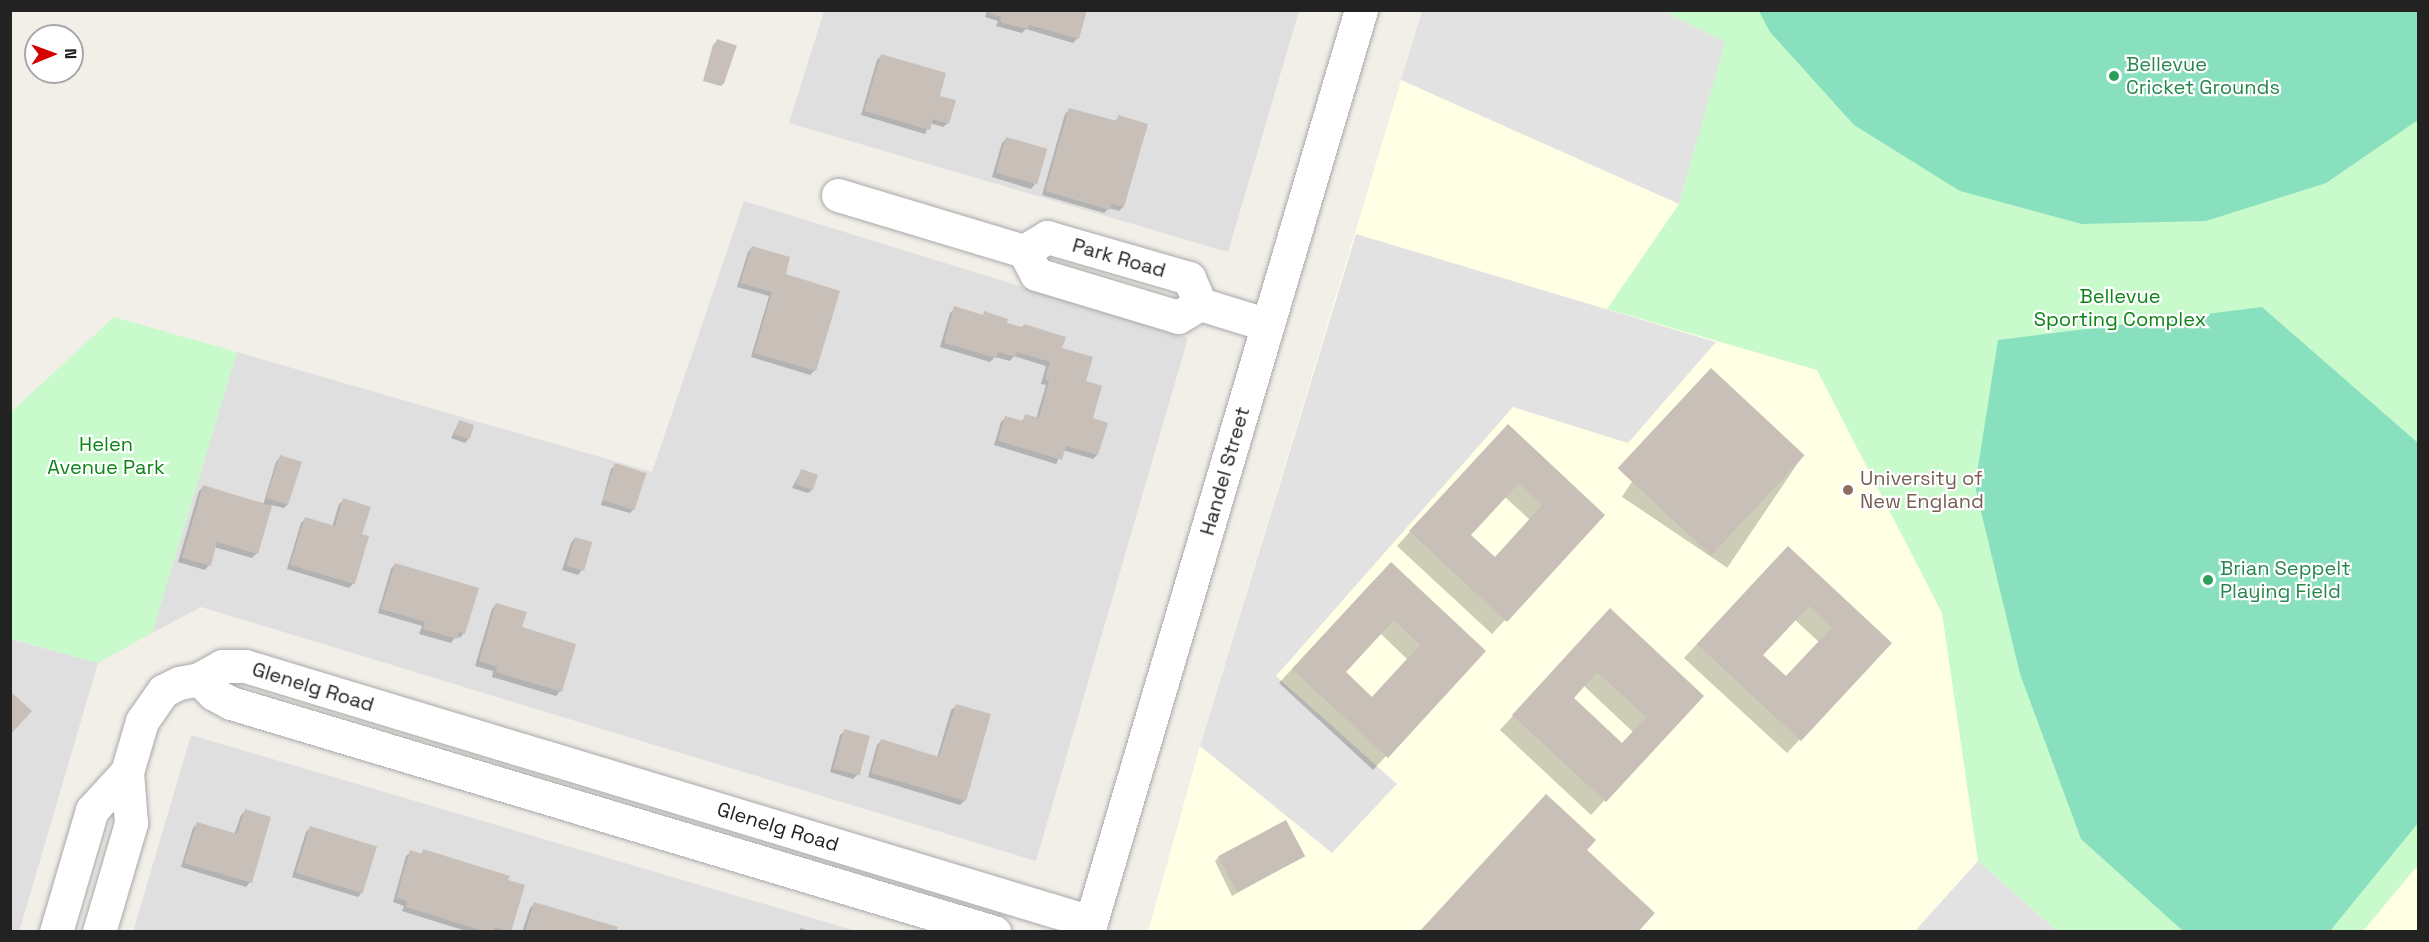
<!DOCTYPE html>
<style>
body{margin:0}
#map{position:relative;width:2429px;height:942px;overflow:hidden;background:#f2efe9;font-family:"Space Grotesk",sans-serif}
div>[style]{position:absolute}
.residential>*{inset:0;background:#e0dfdf}
.education>*{inset:0;background:#ffffe5}
.park>*{inset:0;background:#c8facc}
.pitch>*{inset:0;background:#88e0be}
.parking>*{inset:0;background:#e2e2e2}
.shadow>*{inset:0;background:#0003;transform-origin:0 0}
.building>*{inset:0;background:#c7bfb8;transform-origin:0 0}
.roads{filter:drop-shadow(0 0 2px #a9a9a9) drop-shadow(0 0 2px #a9a9a9)}
.minor>*{height:33px;margin:-16.5px;padding:0 16.5px;transform-origin:16.5px;border-radius:16.5px;background:#fff}
.tertiary>*{height:33px;margin:-16.5px;padding:0 16.5px;transform-origin:16.5px;border-radius:16.5px;background:#fff}
.dots>*{width:16px;height:16px;translate:-50% -50%;box-sizing:border-box;border:3px solid #fff;border-radius:50%}
span{translate:-50% -50%;white-space:nowrap;text-align:center;line-height:1.15;-webkit-text-stroke:4.5px #fff;paint-order:stroke}
.leisure-label{font-size:20px;color:#27864d}
.left{translate:0 -50%;text-align:left}
.street-label{font-size:20px;color:#222}
.park-label{font-size:20px;color:#0c8416}
.education-label{font-size:20px;color:#785e54}
.frame{position:absolute;inset:0;border:12px solid #222;pointer-events:none}
.north{position:absolute;left:24px;top:24px;width:60px;height:60px;box-sizing:border-box;background:#fff;border:2px solid #a7a7a7;border-radius:50%;rotate:89deg;font-size:16px;font-weight:700;line-height:24px;text-align:center;color:#222}
.north::after{content:'';display:block;margin:auto;width:21px;height:27px;background:#d40000;clip-path:polygon(50% 0,100% 100%,50% 72%,0 100%)}
</style>
<div id="map">
<div class="residential">
<div style="clip-path:polygon(824px 11px,1299px 11px,1228px 252px,789px 123px)"></div>
<div style="clip-path:polygon(744px 201px,1188px 338px,1036px 861px,201px 607px,152px 633px,237px 352px,652px 472px)"></div>
<div style="clip-path:polygon(10px 639px,98px 663px,19px 932px,10px 931px)"></div>
<div style="clip-path:polygon(191px 735px,856px 931px,133px 932px)"></div>
</div>
<div class="education">
<div style="clip-path:polygon(1422px 11px,2418px 11px,2418px 931px,1148px 932px,1200px 746px)"></div>
</div>
<div class="park">
<div style="clip-path:polygon(1664px 11px,2418px 11px,2418px 865px,2363px 931px,2057px 931px,1978px 861px,1942px 613px,1817px 370px,1607px 309px,1679px 204px,1724px 42px)"></div>
<div style="clip-path:polygon(114px 317px,237px 352px,152px 633px,98px 663px,11px 639px,10px 413px)"></div>
</div>
<div class="pitch">
<div style="clip-path:polygon(1759px 11px,2418px 11px,2418px 120px,2326px 183px,2206px 221px,2082px 224px,1960px 191px,1854px 125px,1770px 32px)"></div>
<div style="clip-path:polygon(2262px 307px,2418px 443px,2418px 823px,2330px 931px,2183px 931px,2081px 839px,2020px 674px,1975px 486px,1998px 340px)"></div>
</div>
<div class="parking">
<div style="clip-path:polygon(1422px 11px,1664px 11px,1725px 42px,1679px 204px,1401px 80px)"></div>
<div style="clip-path:polygon(1356px 234px,1716px 342px,1628px 443px,1513px 407px,1276px 676px,1397px 784px,1332px 853px,1200px 746px)"></div>
<div style="clip-path:polygon(1978px 861px,2057px 931px,1915px 931px)"></div>
</div>
<div class="shadow">
<div style="clip-path:polygon(987px 10px,1086px 10px,1078px 38px,1073px 43px,1026px 29px,1022px 33px,996px 26px,998px 21px,985px 17px)"></div>
<div style="clip-path:polygon(717px 41px,725px 82px,721px 86px,703px 81px,713px 45px)"></div>
<div style="clip-path:polygon(881px 56px,938px 97px,948px 123px,943px 127px,930px 123px,925px 134px,861px 115px,877px 60px)"></div>
<div style="clip-path:polygon(1070px 109px,1114px 122px,1119px 117px,1123px 207px,1119px 211px,1109px 208px,1104px 213px,1042px 195px,1065px 114px)"></div>
<div style="clip-path:polygon(1006px 139px,1045px 150px,1035px 184px,1031px 189px,992px 177px,1002px 143px)"></div>
<div style="clip-path:polygon(752px 247px,784px 275px,815px 370px,810px 375px,751px 357px,769px 296px,737px 287px,748px 252px)"></div>
<div style="clip-path:polygon(955px 308px,981px 316px,985px 313px,1060px 349px,1084px 382px,1097px 455px,1093px 459px,1063px 450px,1056px 464px,994px 445px,1001px 422px,1005px 418px,1021px 422px,1026px 416px,1036px 419px,1046px 385px,1041px 384px,1046px 366px,1014px 356px,1010px 361px,995px 357px,990px 362px,940px 347px,950px 313px)"></div>
<div style="left:1698px;top:384px;width:127px;height:136px;rotate:34deg"></div>
<div style="clip-path:polygon(459px 422px,469px 438px,465px 443px,451px 438px)"></div>
<div style="clip-path:polygon(evenodd,1494px 440px,1603px 515px,1492px 634px,1397px 546px,1494px 440px,1504px 496px,1530px 520px,1494px 559px,1469px 535px,1504px 496px)"></div>
<div style="clip-path:polygon(280px 457px,288px 504px,284px 508px,271px 505px,257px 553px,252px 558px,214px 547px,209px 565px,205px 570px,178px 562px,199px 491px,203px 487px,263px 505px,276px 462px)"></div>
<div style="clip-path:polygon(616px 465px,634px 509px,630px 513px,601px 505px,611px 469px)"></div>
<div style="clip-path:polygon(801px 471px,817px 476px,813px 489px,808px 493px,792px 488px)"></div>
<div style="clip-path:polygon(344px 500px,360px 535px,354px 583px,349px 588px,287px 569px,301px 523px,305px 519px,332px 527px,339px 504px)"></div>
<div style="clip-path:polygon(575px 538px,582px 570px,578px 575px,562px 570px,571px 543px)"></div>
<div style="clip-path:polygon(evenodd,1774px 561px,1890px 643px,1787px 753px,1684px 658px,1774px 561px,1794px 619px,1819px 642px,1786px 678px,1761px 655px,1794px 619px)"></div>
<div style="clip-path:polygon(395px 564px,464px 633px,460px 638px,456px 636px,451px 643px,419px 634px,422px 626px,378px 613px,391px 569px)"></div>
<div style="clip-path:polygon(evenodd,1377px 577px,1484px 651px,1373px 770px,1279px 683px,1377px 577px,1380px 633px,1407px 659px,1371px 698px,1343px 672px,1380px 633px)"></div>
<div style="clip-path:polygon(496px 604px,520px 628px,560px 691px,556px 696px,492px 677px,493px 671px,475px 666px,492px 609px)"></div>
<div style="clip-path:polygon(evenodd,1597px 624px,1701px 696px,1591px 815px,1500px 730px,1597px 624px,1583px 685px,1633px 732px,1621px 744px,1572px 698px,1583px 685px)"></div>
<div style="clip-path:polygon(956px 706px,965px 800px,960px 805px,868px 777px,877px 745px,881px 741px,937px 758px,951px 710px)"></div>
<div style="clip-path:polygon(845px 731px,857px 775px,853px 779px,830px 772px,840px 735px)"></div>
<div style="clip-path:polygon(245px 811px,250px 882px,246px 887px,181px 867px,193px 828px,197px 824px,234px 835px,241px 815px)"></div>
<div style="clip-path:polygon(310px 828px,362px 892px,358px 897px,292px 877px,306px 832px)"></div>
<div style="clip-path:polygon(423px 851px,506px 881px,510px 932px,469px 932px,402px 911px,404px 906px,393px 902px,406px 856px,411px 852px,420px 855px)"></div>
<div style="clip-path:polygon(1303px 856px,1232px 896px,1215px 861px,1219px 857px)"></div>
<div style="clip-path:polygon(534px 904px,615px 932px,522px 932px,530px 908px)"></div>
<div style="clip-path:polygon(801px 928px,813px 932px,797px 932px)"></div>
</div>
<div class="building">
<div style="clip-path:polygon(989px 10px,1087px 10px,1079px 39px,1029px 25px,1027px 29px,1000px 22px,1001px 17px,988px 13px)"></div>
<div style="left:717px;top:39px;width:21px;height:39px;rotate:19deg"></div>
<div style="clip-path:polygon(881px 54px,946px 73px,940px 96px,956px 100px,949px 124px,933px 119px,930px 130px,864px 111px)"></div>
<div style="clip-path:polygon(1069px 108px,1117px 121px,1118px 115px,1148px 124px,1124px 207px,1112px 204px,1110px 210px,1045px 191px)"></div>
<div style="left:1006px;top:137px;width:43px;height:37px;rotate:16deg"></div>
<div style="clip-path:polygon(752px 246px,790px 257px,786px 274px,840px 291px,816px 371px,754px 353px,772px 292px,740px 283px)"></div>
<div style="clip-path:polygon(954px 306px,983px 315px,984px 311px,1008px 319px,1007px 323px,1022px 327px,1024px 324px,1066px 337px,1062px 348px,1093px 357px,1086px 381px,1102px 386px,1093px 418px,1108px 423px,1098px 455px,1066px 446px,1062px 460px,998px 441px,1005px 416px,1023px 421px,1025px 414px,1039px 418px,1049px 381px,1045px 379px,1050px 362px,1017px 352px,1015px 357px,998px 352px,996px 358px,944px 343px)"></div>
<div style="left:1711px;top:368px;width:128px;height:137px;rotate:43deg"></div>
<div style="left:459px;top:420px;width:16px;height:15px;rotate:18deg"></div>
<div style="clip-path:polygon(evenodd,1508px 424px,1605px 515px,1507px 622px,1409px 531px,1508px 424px,1519px 483px,1542px 505px,1495px 557px,1471px 535px,1519px 483px)"></div>
<div style="left:280px;top:455px;width:23px;height:45px;rotate:18deg"></div>
<div style="left:615px;top:463px;width:33px;height:39px;rotate:18deg"></div>
<div style="left:801px;top:469px;width:18px;height:16px;rotate:19deg"></div>
<div style="clip-path:polygon(203px 485px,272px 506px,258px 554px,217px 542px,211px 566px,182px 558px)"></div>
<div style="clip-path:polygon(343px 498px,371px 507px,362px 534px,369px 536px,355px 584px,290px 565px,305px 517px,335px 526px)"></div>
<div style="left:575px;top:537px;width:18px;height:30px;rotate:16deg"></div>
<div style="clip-path:polygon(evenodd,1788px 546px,1892px 643px,1801px 741px,1697px 644px,1788px 546px,1809px 606px,1832px 627px,1786px 676px,1763px 655px,1809px 606px)"></div>
<div style="clip-path:polygon(evenodd,1391px 562px,1486px 651px,1388px 758px,1292px 669px,1391px 562px,1394px 620px,1420px 645px,1372px 697px,1346px 672px,1394px 620px)"></div>
<div style="clip-path:polygon(395px 563px,479px 588px,465px 634px,459px 632px,457px 639px,423px 629px,425px 622px,381px 609px)"></div>
<div style="clip-path:polygon(496px 603px,527px 612px,522px 627px,576px 644px,562px 692px,496px 672px,497px 667px,479px 661px)"></div>
<div style="clip-path:polygon(evenodd,1610px 608px,1704px 696px,1606px 802px,1512px 715px,1610px 608px,1597px 672px,1646px 717px,1622px 743px,1574px 698px,1597px 672px)"></div>
<div style="clip-path:polygon(10px 691px,32px 711px,10px 735px)"></div>
<div style="clip-path:polygon(956px 704px,991px 714px,966px 801px,871px 773px,881px 739px,939px 757px)"></div>
<div style="left:844px;top:729px;width:27px;height:41px;rotate:15deg"></div>
<div style="clip-path:polygon(1546px 794px,1596px 840px,1587px 850px,1655px 913px,1638px 932px,1419px 932px)"></div>
<div style="clip-path:polygon(245px 809px,271px 817px,252px 883px,184px 863px,197px 822px,237px 834px)"></div>
<div style="left:1286px;top:820px;width:41px;height:77px;rotate:62deg"></div>
<div style="left:310px;top:826px;width:70px;height:49px;rotate:17deg"></div>
<div style="clip-path:polygon(423px 849px,510px 876px,508px 880px,525px 885px,511px 932px,495px 927px,493px 932px,487px 932px,406px 907px,407px 901px,396px 898px,410px 850px,422px 854px)"></div>
<div style="clip-path:polygon(534px 902px,618px 927px,616px 932px,525px 932px)"></div>
</div>
<div class="roads">
<div class="minor">
<div style="left:838px;top:195px;width:194px;rotate:16.8deg"></div>
<div style="left:1024px;top:251px;width:26px;rotate:62deg"></div>
<div style="left:1036px;top:274px;width:148px;rotate:16.8deg"></div>
<div style="left:1178px;top:317px;width:26px;rotate:-31deg"></div>
<div style="left:1200px;top:304px;width:71px;rotate:17.2deg"></div>
<div style="left:1024px;top:251px;width:27px;rotate:-31deg"></div>
<div style="left:1047px;top:237px;width:148px;rotate:16.1deg"></div>
<div style="left:1189px;top:278px;width:28px;rotate:67deg"></div>
<div style="left:199px;top:679px;width:21px;rotate:45deg"></div>
<div style="left:214px;top:694px;width:19px;rotate:28deg"></div>
<div style="left:231px;top:703px;width:797px;rotate:16.71deg"></div>
<div style="left:56px;top:932px;width:127px;rotate:-73.6deg"></div>
<div style="left:92px;top:810px;width:52px;rotate:-47.4deg"></div>
<div style="left:99px;top:932px;width:114px;rotate:-73.6deg"></div>
<div style="left:131px;top:823px;width:51px;rotate:-94.5deg"></div>
<div style="left:127px;top:772px;width:53px;rotate:-73.6deg"></div>
<div style="left:142px;top:721px;width:37px;rotate:-55deg"></div>
<div style="left:163px;top:691px;width:18px;rotate:-27deg"></div>
<div style="left:179px;top:683px;width:20px;rotate:-11deg"></div>
<div style="left:199px;top:679px;width:26px;rotate:-29deg"></div>
<div style="left:222px;top:666px;width:23px"></div>
<div style="left:245px;top:666px;width:884px;rotate:16.84deg"></div>
</div>
<div class="tertiary">
<div style="left:1088px;top:932px;width:962px;rotate:-73.51deg"></div>
</div>
</div>
<div class="dots">
<div style="left:2114px;top:76px;background:#2e9e5b"></div>
<div style="left:1848px;top:490px;background:#8d6e63"></div>
<div style="left:2208px;top:580px;background:#2e9e5b"></div>
</div>
<div class="leisure-label">
<span class="left" style="left:2126px;top:76px">Bellevue<br>Cricket Grounds</span>
<span class="left" style="left:2220px;top:580px">Brian Seppelt<br>Playing Field</span>
</div>
<div class="street-label">
<span style="left:1119px;top:258px;rotate:16deg">Park Road</span>
<span style="left:1225px;top:471px;rotate:-74deg">Handel Street</span>
<span style="left:313px;top:687px;rotate:17deg">Glenelg Road</span>
<span style="left:778px;top:827px;rotate:17deg">Glenelg Road</span>
</div>
<div class="park-label">
<span style="left:2120px;top:308px">Bellevue<br>Sporting Complex</span>
<span style="left:106px;top:456px">Helen<br>Avenue Park</span>
</div>
<div class="education-label">
<span class="left" style="left:1860px;top:490px">University of<br>New England</span>
</div>
<div class="frame"></div>
<div class="north">N</div>
</div>
